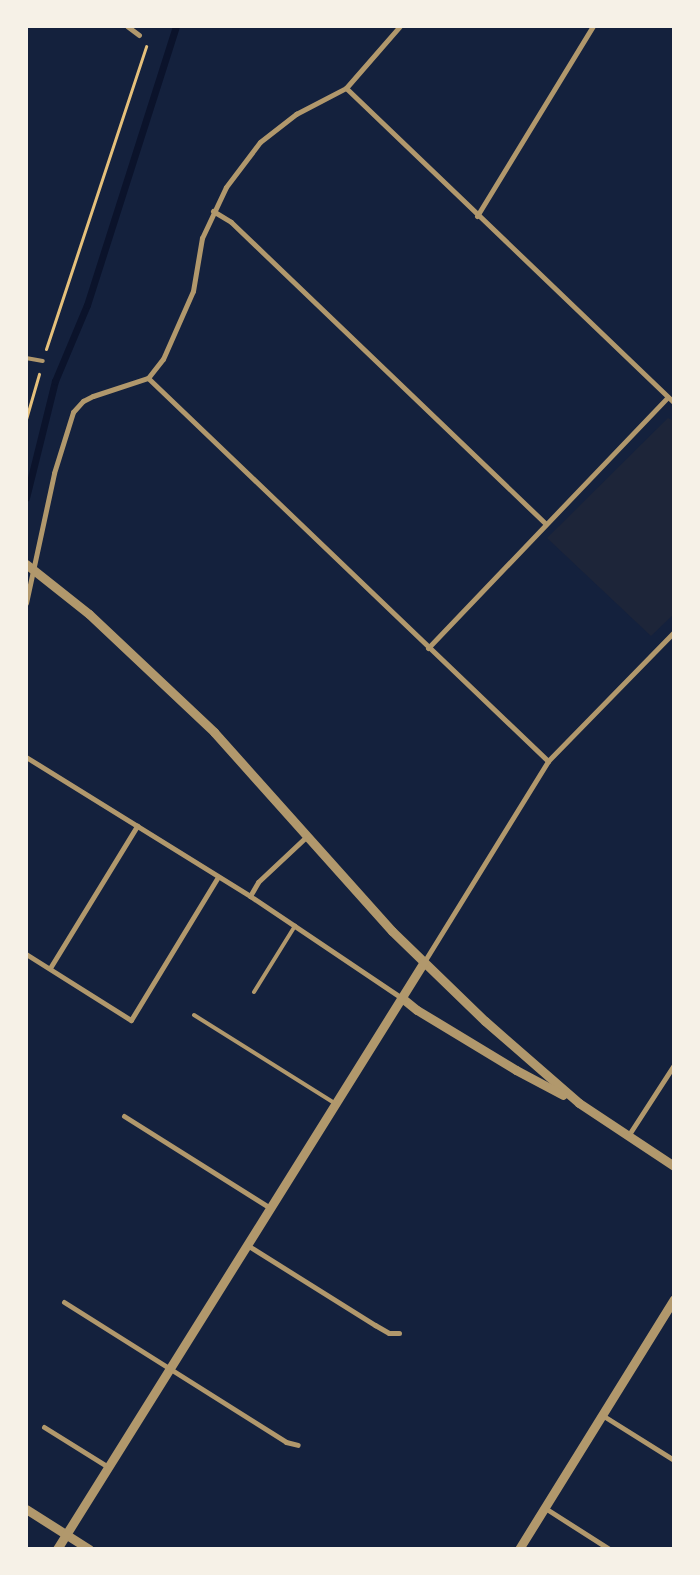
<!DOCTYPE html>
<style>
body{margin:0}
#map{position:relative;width:700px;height:1575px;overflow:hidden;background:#14213d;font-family:Helvetica,sans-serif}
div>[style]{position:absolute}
.green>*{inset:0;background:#1d2539}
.stream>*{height:7px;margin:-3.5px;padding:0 3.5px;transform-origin:3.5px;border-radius:3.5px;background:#0b132b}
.path>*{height:3px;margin:-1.5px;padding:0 1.5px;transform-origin:1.5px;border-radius:1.5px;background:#e5c07b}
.service>*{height:4px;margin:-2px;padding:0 2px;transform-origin:2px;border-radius:2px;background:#b1986c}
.minor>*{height:5px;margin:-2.5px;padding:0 2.5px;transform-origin:2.5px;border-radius:2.5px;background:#b1986c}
.tertiary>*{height:9px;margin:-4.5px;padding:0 4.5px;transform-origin:4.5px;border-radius:4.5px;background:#b1986c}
span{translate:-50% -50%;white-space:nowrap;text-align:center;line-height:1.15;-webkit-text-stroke:5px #f6f1e7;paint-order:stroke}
.frame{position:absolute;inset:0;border:28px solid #f6f1e7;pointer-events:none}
</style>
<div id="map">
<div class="green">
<div style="clip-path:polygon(668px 418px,674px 421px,674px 614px,651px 636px,547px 538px)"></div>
</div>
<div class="stream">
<div style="left:26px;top:498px;width:121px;rotate:-76.1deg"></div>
<div style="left:55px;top:381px;width:82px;rotate:-67.2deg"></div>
<div style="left:87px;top:305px;width:293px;rotate:-72.3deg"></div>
</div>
<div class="path">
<div style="left:46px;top:349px;width:319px;rotate:-71.7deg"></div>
<div style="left:26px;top:419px;width:47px;rotate:-73.9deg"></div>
</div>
<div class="service">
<div style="left:26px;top:358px;width:17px;rotate:10deg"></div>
<div style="left:254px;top:992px;width:78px;rotate:-58.2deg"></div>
<div style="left:194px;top:1015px;width:168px;rotate:32.1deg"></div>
</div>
<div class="minor">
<div style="left:127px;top:26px;width:15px;rotate:37deg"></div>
<div style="left:346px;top:88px;width:454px;rotate:43.8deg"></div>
<div style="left:213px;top:211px;width:21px;rotate:31deg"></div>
<div style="left:231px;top:222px;width:436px;rotate:43.8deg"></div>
<div style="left:477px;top:216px;width:223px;rotate:-58.6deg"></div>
<div style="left:148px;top:378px;width:554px;rotate:43.76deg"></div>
<div style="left:26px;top:603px;width:133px;rotate:-77.8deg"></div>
<div style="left:54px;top:473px;width:64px;rotate:-72.7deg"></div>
<div style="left:73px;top:412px;width:15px;rotate:-48deg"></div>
<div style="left:83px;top:401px;width:11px;rotate:-27deg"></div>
<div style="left:93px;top:396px;width:58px;rotate:-18.1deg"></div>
<div style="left:148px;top:378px;width:24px;rotate:-52deg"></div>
<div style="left:163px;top:359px;width:74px;rotate:-66.2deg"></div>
<div style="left:193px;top:291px;width:54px;rotate:-80.4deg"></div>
<div style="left:202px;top:238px;width:56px;rotate:-64.8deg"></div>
<div style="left:226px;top:187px;width:56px;rotate:-52.9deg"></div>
<div style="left:260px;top:142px;width:46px;rotate:-37.9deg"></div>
<div style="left:296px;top:114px;width:56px;rotate:-27.5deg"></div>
<div style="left:346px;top:88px;width:82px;rotate:-48.9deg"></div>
<div style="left:428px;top:648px;width:347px;rotate:-46.3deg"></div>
<div style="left:26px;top:757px;width:264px;rotate:31.8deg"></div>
<div style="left:250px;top:896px;width:183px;rotate:33.9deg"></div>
<div style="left:250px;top:896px;width:16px;rotate:-60deg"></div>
<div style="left:258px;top:882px;width:66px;rotate:-43.2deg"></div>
<div style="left:26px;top:954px;width:124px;rotate:32.2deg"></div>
<div style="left:131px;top:1020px;width:167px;rotate:-58.7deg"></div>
<div style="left:424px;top:962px;width:236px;rotate:-58.3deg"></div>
<div style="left:548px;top:761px;width:180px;rotate:-45.7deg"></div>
<div style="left:50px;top:968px;width:167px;rotate:-58.5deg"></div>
<div style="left:124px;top:1116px;width:173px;rotate:32.2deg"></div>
<div style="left:628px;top:1136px;width:85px;rotate:-57.1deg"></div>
<div style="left:247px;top:1245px;width:151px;rotate:32deg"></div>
<div style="left:375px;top:1325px;width:16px;rotate:30deg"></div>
<div style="left:389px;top:1333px;width:10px"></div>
<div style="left:64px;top:1302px;width:262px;rotate:32.2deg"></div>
<div style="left:286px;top:1442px;width:12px;rotate:14deg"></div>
<div style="left:602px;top:1415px;width:85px;rotate:32deg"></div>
<div style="left:44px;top:1427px;width:75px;rotate:32deg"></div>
<div style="left:545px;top:1508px;width:76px;rotate:32.6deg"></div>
</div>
<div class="tertiary">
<div style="left:26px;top:564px;width:80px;rotate:38.4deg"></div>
<div style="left:89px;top:614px;width:172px;rotate:43.3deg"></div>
<div style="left:214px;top:732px;width:267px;rotate:48.2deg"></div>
<div style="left:392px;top:931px;width:129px;rotate:44.1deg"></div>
<div style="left:485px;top:1021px;width:125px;rotate:41.1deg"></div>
<div style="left:579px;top:1103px;width:114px;rotate:33.6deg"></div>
<div style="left:402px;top:998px;width:19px;rotate:39deg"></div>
<div style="left:417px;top:1010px;width:116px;rotate:31.2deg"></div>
<div style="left:516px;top:1070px;width:53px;rotate:28deg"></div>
<div style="left:26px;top:1509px;width:75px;rotate:32.4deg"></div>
<div style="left:57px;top:1549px;width:692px;rotate:-57.99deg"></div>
<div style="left:519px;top:1549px;width:294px;rotate:-58.2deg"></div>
</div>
<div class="frame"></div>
</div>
